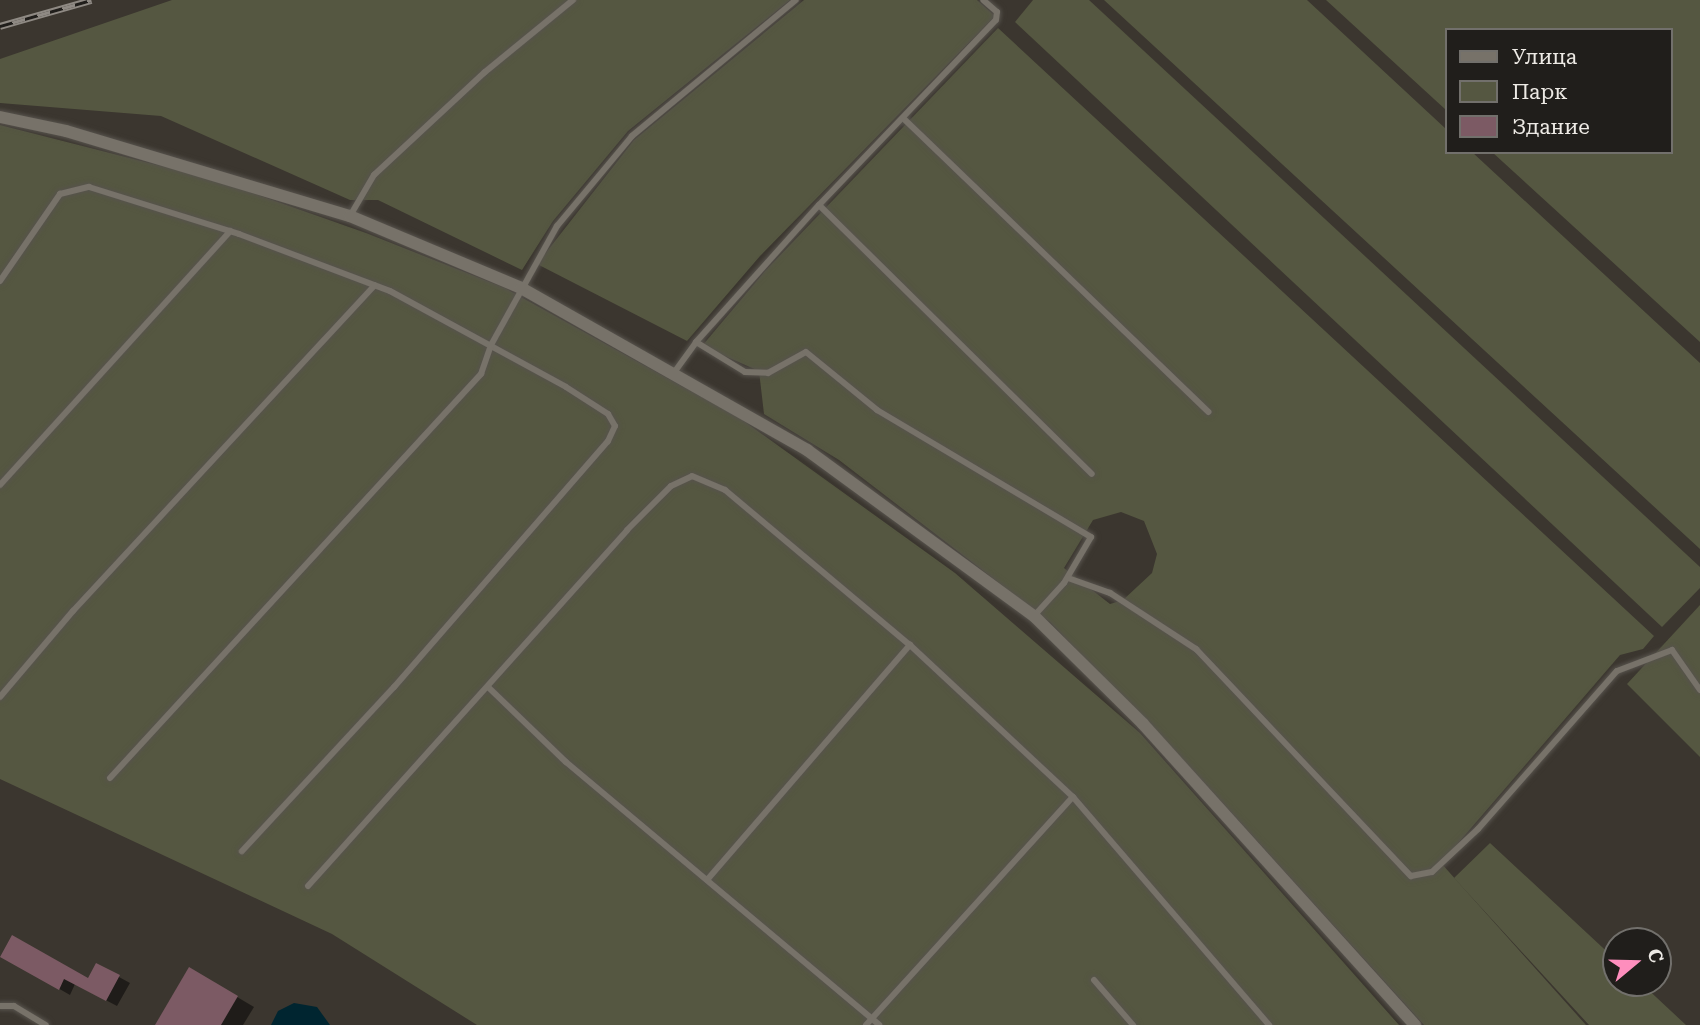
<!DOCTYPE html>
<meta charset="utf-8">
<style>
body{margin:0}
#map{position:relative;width:1700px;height:1025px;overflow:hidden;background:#3b362f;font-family:"Roboto Serif",serif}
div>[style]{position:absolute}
.green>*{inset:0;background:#555741}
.water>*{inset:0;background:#002530}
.shadow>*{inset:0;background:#0007}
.building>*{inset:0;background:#7c5a64}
.roads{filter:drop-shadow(0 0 2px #57534d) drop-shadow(0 0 2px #57534d)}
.service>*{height:6px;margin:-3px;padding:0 3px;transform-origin:3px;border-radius:3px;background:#777269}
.minor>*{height:12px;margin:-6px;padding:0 6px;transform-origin:6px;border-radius:6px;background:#777269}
.rail>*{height:7px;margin-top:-3.5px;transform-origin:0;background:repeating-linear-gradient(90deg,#201e1b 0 13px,#8f8a84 0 26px);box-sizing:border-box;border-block:2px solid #8f8a84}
span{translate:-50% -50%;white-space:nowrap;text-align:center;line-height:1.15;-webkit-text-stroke:5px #201e1b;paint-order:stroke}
.legend{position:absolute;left:1445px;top:28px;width:228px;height:126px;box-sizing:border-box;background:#201e1b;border:2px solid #72706c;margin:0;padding:9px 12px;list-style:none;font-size:21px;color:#edeae5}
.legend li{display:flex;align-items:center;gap:14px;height:35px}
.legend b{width:35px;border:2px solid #72706c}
.north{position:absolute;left:1602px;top:927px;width:70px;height:70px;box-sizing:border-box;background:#201e1b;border:2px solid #72706c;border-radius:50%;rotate:71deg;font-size:19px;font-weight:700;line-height:28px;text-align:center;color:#edeae5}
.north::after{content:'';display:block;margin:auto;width:24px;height:32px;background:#fe8ebd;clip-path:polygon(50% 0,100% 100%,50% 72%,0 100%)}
</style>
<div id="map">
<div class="green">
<div style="clip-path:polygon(172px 0,790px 0,628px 131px,553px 221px,522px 270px,378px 200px,350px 200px,161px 116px,0 103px,0 59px)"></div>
<div style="clip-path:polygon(804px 0,977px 0,995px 16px,760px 256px,687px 341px,537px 264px,634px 140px)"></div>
<div style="clip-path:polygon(1033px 0,1089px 0,1700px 567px,1700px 588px,1662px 627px,1015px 22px)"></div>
<div style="clip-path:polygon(1104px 0,1307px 0,1446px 129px,1446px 152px,1472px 152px,1700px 363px,1700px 549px)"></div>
<div style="clip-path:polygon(1326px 0,1700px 0,1700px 342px,1492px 152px,1670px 152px,1670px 30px,1446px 30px,1446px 110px)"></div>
<div style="clip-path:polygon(evenodd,998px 28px,1654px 636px,1643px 649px,1620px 655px,1441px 863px,1586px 1025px,1424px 1025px,1191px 768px,1050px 622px,839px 460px,764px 414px,759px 371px,702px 346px,765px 271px,998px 28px,1121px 512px,1144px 521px,1157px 554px,1152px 573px,1123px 600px,1110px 604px,1064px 568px,1093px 520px,1121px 512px)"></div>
<div style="clip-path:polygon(0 125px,216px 180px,366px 233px,505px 288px,741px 419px,955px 573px,1140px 733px,1399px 1025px,477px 1025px,332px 934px,0 779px)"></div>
<div style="clip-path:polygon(1700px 605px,1700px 757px,1627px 684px)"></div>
<div style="clip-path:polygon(1490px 843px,1616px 960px,1616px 983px,1641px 983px,1686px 1025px,1589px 1025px,1454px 878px)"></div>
</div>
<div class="water">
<div style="clip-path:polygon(294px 1003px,317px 1007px,330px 1025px,271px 1025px,278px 1011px)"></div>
</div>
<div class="shadow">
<div style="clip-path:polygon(2px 956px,89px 980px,97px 965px,130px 983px,117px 1006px,75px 984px,70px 995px)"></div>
<div style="clip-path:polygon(190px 969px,254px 1007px,243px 1025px,157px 1025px)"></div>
</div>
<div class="building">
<div style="clip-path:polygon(12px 935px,88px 978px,96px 963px,120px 975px,106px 1001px,64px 979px,59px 990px,0 957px)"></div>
<div style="clip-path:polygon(189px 967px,238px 996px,221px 1025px,155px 1025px)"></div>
</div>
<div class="roads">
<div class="service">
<div style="left:903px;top:118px;width:424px;rotate:43.9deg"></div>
<div style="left:819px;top:205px;width:383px;rotate:44.6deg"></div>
<div style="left:350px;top:216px;width:48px;rotate:-59.7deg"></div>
<div style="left:374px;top:175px;width:151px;rotate:-42.9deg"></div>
<div style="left:485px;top:72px;width:114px;rotate:-39.3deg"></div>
<div style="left:0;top:281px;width:106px;rotate:-55.4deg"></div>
<div style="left:60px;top:194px;width:30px;rotate:-14deg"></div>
<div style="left:89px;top:187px;width:157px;rotate:17.4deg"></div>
<div style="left:239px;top:234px;width:161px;rotate:20.7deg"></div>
<div style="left:390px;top:291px;width:200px;rotate:28.6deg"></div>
<div style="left:566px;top:387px;width:50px;rotate:32.7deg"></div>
<div style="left:608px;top:414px;width:14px;rotate:60deg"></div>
<div style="left:615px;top:426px;width:17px;rotate:115deg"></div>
<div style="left:608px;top:441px;width:326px;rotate:131deg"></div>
<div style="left:394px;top:687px;width:224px;rotate:132.8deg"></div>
<div style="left:696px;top:342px;width:57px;rotate:31.5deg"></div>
<div style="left:745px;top:372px;width:23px;rotate:2deg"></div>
<div style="left:768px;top:373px;width:43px;rotate:-28.9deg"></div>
<div style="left:806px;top:352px;width:92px;rotate:39.2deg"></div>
<div style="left:877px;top:410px;width:249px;rotate:30.7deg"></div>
<div style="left:1091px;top:537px;width:53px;rotate:120.4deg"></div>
<div style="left:1064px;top:583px;width:45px;rotate:132.3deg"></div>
<div style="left:673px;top:374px;width:39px;rotate:-54deg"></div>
<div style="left:696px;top:342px;width:184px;rotate:-48.1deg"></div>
<div style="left:819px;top:205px;width:256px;rotate:-46.3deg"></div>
<div style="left:996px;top:20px;width:8px;rotate:-83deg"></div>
<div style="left:997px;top:12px;width:18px;rotate:-139deg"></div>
<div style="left:0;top:485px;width:343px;rotate:-47.8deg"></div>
<div style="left:1068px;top:578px;width:45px;rotate:19.7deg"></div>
<div style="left:1110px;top:593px;width:103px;rotate:33.1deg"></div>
<div style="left:1196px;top:649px;width:313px;rotate:46.6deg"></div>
<div style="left:1411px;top:876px;width:21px;rotate:-11deg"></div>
<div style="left:1432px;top:872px;width:63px;rotate:-43.1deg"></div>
<div style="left:1478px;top:829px;width:210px;rotate:-48.7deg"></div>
<div style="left:1617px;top:671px;width:59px;rotate:-20.9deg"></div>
<div style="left:1672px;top:650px;width:49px;rotate:55deg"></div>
<div style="left:488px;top:687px;width:108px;rotate:43.9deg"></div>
<div style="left:566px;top:762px;width:409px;rotate:40deg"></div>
<div style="left:0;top:697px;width:113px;rotate:-49.7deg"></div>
<div style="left:73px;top:611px;width:444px;rotate:-47.2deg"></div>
<div style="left:110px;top:778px;width:549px;rotate:-47.44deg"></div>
<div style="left:481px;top:374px;width:31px;rotate:-71deg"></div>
<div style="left:491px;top:345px;width:136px;rotate:-61deg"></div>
<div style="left:557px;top:226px;width:117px;rotate:-50.2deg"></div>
<div style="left:632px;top:136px;width:213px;rotate:-39.7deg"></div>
<div style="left:707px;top:880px;width:311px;rotate:-49.2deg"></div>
<div style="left:308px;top:886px;width:478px;rotate:-48.1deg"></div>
<div style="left:627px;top:530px;width:62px;rotate:-45deg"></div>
<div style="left:671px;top:486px;width:23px;rotate:-25deg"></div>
<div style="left:692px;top:476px;width:36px;rotate:23deg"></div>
<div style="left:725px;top:490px;width:241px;rotate:40deg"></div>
<div style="left:910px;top:645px;width:223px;rotate:43deg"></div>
<div style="left:1073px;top:797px;width:301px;rotate:49.3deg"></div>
<div style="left:1094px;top:980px;width:60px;rotate:49.1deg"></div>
<div style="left:0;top:1006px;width:14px"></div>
<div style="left:14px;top:1006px;width:37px;rotate:31deg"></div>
<div style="left:866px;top:1025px;width:308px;rotate:-47.8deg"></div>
</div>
<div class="minor">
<div style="left:0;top:117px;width:67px;rotate:12deg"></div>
<div style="left:66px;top:131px;width:296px;rotate:16.7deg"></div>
<div style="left:350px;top:216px;width:186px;rotate:22.8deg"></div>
<div style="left:521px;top:288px;width:329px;rotate:29.5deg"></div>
<div style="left:807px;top:450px;width:281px;rotate:36.2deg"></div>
<div style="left:1034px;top:616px;width:153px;rotate:44.7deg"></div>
<div style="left:1143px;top:724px;width:406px;rotate:47.9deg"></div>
</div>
</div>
<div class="rail">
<div style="left:0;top:26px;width:95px;rotate:-15.9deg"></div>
</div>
<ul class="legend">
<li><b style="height:9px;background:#777269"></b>Улица</li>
<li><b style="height:19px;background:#555741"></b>Парк</li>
<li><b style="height:19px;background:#7c5a64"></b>Здание</li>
</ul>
<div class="north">С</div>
</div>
